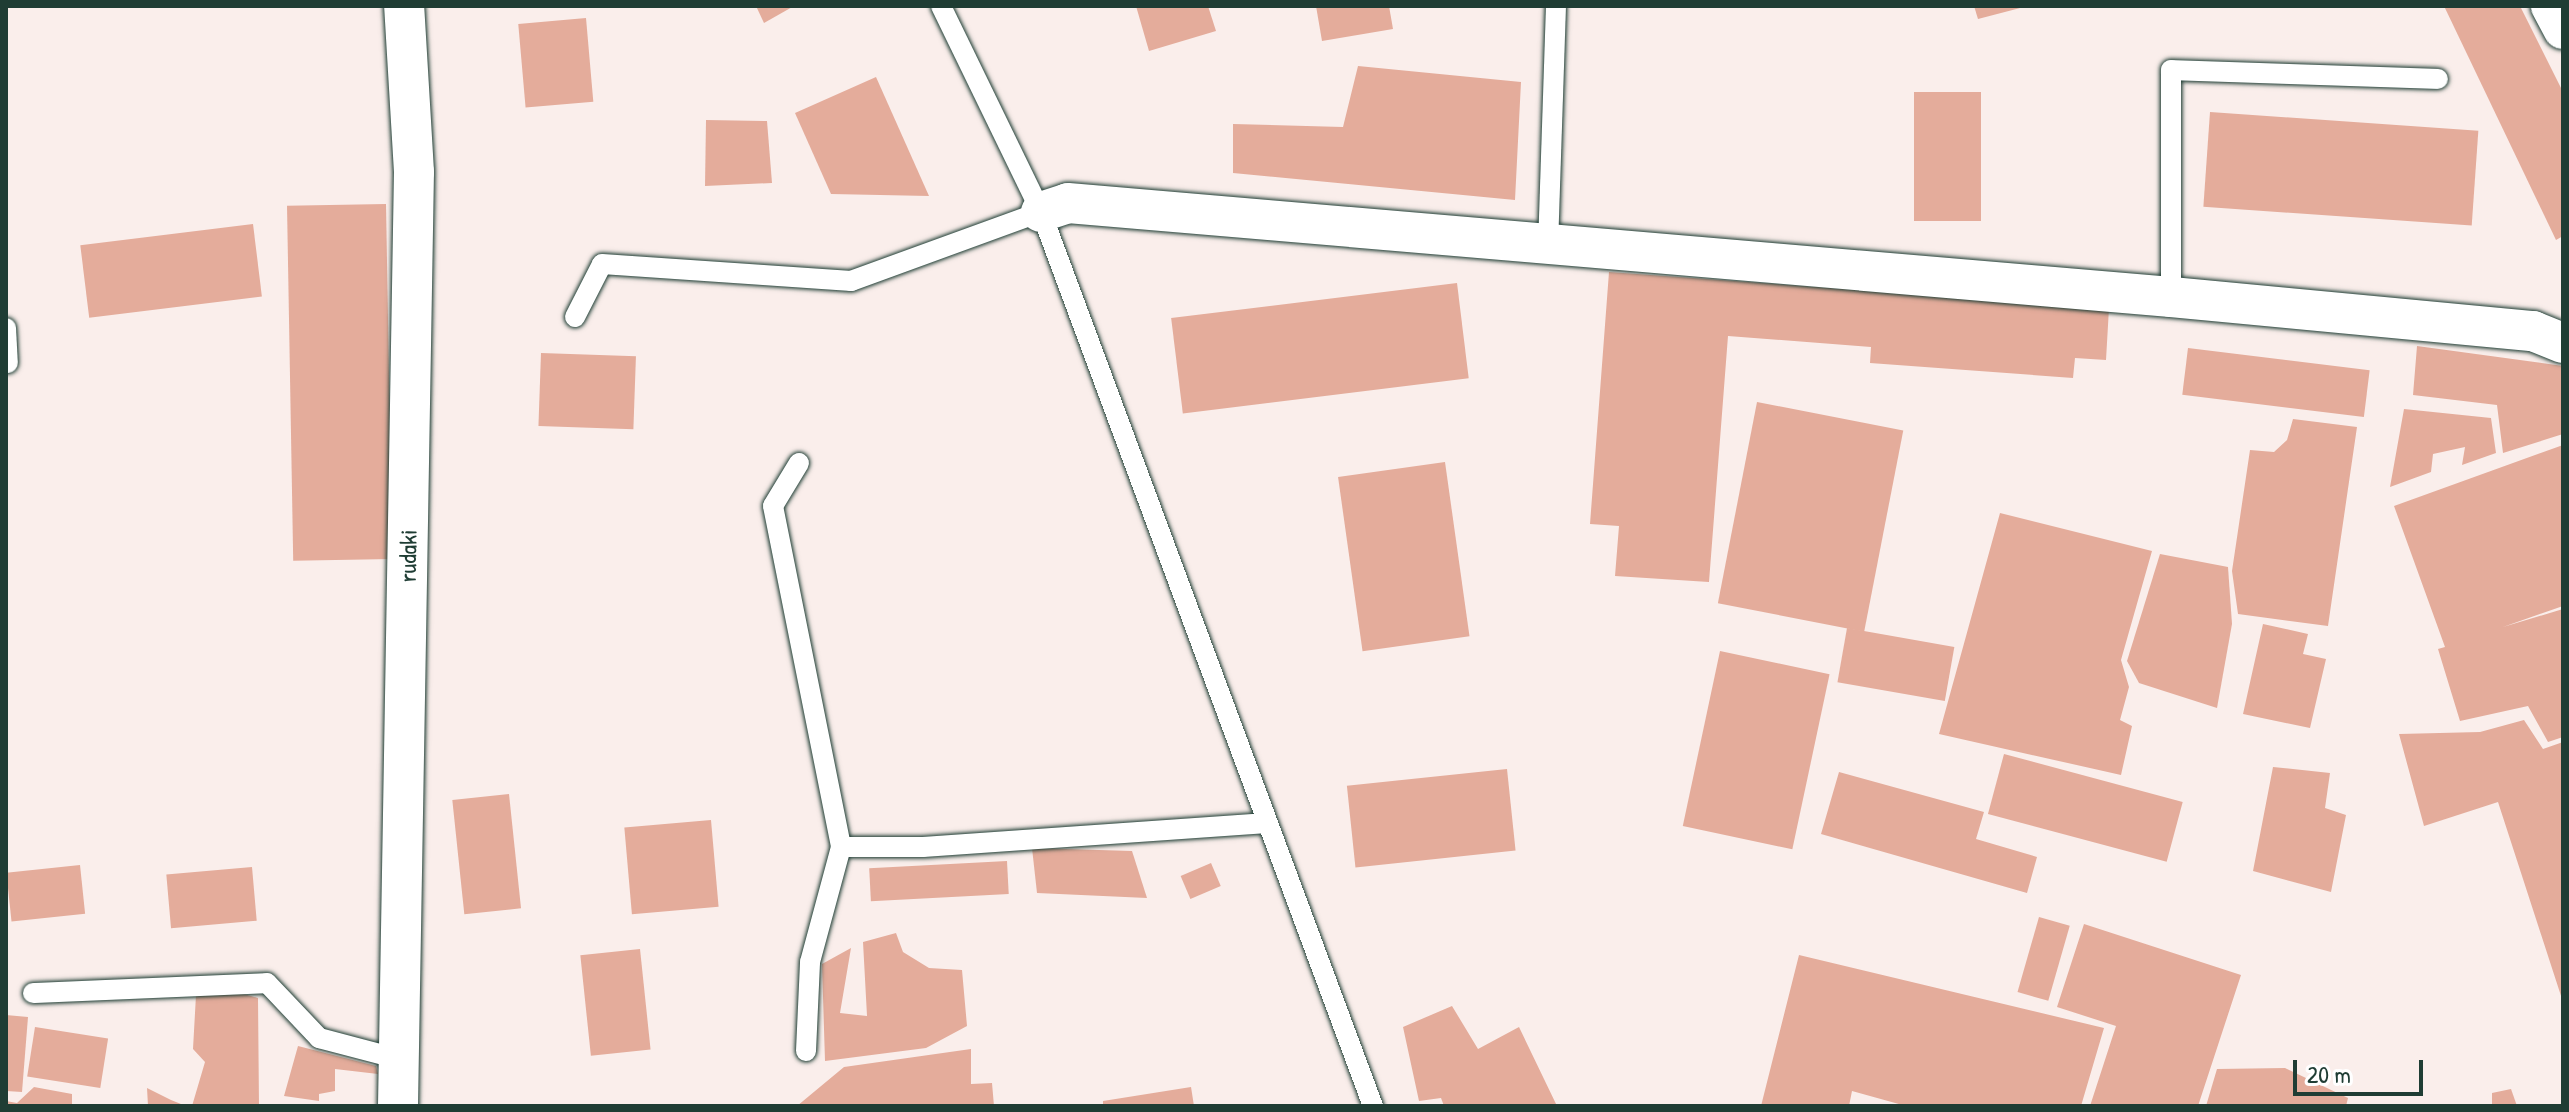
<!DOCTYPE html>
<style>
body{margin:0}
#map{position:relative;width:2569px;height:1112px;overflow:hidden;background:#faeeeb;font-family:"Patrick Hand",sans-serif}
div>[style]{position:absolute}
.building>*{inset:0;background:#e4ac9b;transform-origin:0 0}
.roads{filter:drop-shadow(0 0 2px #1f3d34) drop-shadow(0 0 2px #1f3d34)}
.service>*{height:20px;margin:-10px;padding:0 10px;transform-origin:10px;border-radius:10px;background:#fff}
.minor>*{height:40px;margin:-20px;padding:0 20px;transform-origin:20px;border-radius:20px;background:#fff}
span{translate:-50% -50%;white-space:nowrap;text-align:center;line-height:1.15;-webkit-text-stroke:6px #fff;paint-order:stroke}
.street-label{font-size:24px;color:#1f3d34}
.frame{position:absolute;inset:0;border:8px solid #1f3d34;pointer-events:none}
.scale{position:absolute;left:2293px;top:1060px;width:130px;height:36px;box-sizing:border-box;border:4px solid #1f3d34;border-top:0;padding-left:10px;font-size:24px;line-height:28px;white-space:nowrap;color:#1f3d34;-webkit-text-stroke:6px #fff;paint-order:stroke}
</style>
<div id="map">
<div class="building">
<div style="clip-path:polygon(756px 6px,794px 6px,764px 23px)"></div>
<div style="clip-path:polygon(1136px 6px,1208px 6px,1216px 31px,1149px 51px)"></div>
<div style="clip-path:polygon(1316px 6px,1389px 6px,1393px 29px,1322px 41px)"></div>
<div style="clip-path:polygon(1974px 6px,2024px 6px,2024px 7px,1978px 19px)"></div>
<div style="clip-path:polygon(2444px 6px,2520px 6px,2563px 92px,2563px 236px,2556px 240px)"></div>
<div style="left:586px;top:18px;width:84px;height:68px;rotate:85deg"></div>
<div style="clip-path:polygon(1358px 66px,1521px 82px,1515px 200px,1233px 173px,1233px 124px,1343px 127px)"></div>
<div style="clip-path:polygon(876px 77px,929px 196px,831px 194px,795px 113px)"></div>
<div style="left:1914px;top:92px;width:67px;height:129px"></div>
<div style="left:2210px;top:112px;width:269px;height:95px;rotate:4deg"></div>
<div style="clip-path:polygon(706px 120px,767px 121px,772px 183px,705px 186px)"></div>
<div style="left:386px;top:204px;width:355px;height:99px;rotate:89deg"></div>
<div style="left:253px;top:224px;width:73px;height:174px;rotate:83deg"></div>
<div style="clip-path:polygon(1609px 272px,2109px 308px,2106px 360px,2075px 358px,2073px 378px,1870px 363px,1871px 347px,1728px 336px,1709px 582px,1615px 576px,1619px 526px,1590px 524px)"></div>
<div style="left:1457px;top:283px;width:96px;height:288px;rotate:83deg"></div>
<div style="clip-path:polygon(2417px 346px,2563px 366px,2563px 434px,2503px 453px,2497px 405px,2413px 395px)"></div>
<div style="left:2188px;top:348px;width:183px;height:47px;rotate:7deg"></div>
<div style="left:541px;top:353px;width:95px;height:73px;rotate:2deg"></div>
<div style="left:1757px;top:402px;width:149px;height:205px;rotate:11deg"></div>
<div style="clip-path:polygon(2404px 409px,2491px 418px,2496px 453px,2462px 465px,2465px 447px,2433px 454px,2431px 472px,2390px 487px)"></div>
<div style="clip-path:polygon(2293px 419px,2357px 427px,2328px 626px,2238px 614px,2232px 571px,2250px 450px,2274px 452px,2287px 440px)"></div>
<div style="clip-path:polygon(2563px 445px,2563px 606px,2503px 627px,2563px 609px,2563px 737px,2548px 742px,2528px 706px,2460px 721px,2438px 649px,2445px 647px,2394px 506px)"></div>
<div style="left:1445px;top:462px;width:176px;height:108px;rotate:82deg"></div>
<div style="clip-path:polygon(2000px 513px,2152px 551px,2121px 660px,2129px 687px,2120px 720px,2132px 726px,2121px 775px,1939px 734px)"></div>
<div style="clip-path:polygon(2160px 554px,2228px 567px,2232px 624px,2217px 708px,2139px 683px,2127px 661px)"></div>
<div style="clip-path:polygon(2263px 624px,2308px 634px,2303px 654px,2326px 659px,2310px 728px,2243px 714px)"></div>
<div style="left:1847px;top:628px;width:109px;height:55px;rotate:10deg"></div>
<div style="left:1720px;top:651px;width:112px;height:179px;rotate:12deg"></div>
<div style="clip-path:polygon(2524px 720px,2543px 749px,2563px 742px,2562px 999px,2498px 802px,2424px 826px,2399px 734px,2480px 732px)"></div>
<div style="left:2004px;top:754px;width:185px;height:62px;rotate:15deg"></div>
<div style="clip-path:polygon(2273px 767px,2330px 773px,2325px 808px,2346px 815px,2331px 892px,2253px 871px)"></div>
<div style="left:1507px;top:769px;width:82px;height:161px;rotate:84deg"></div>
<div style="clip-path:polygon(1839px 772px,1984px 812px,1976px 839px,2037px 857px,2027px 893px,1821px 834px)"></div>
<div style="left:509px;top:794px;width:115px;height:57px;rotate:84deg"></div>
<div style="left:711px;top:820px;width:87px;height:87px;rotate:85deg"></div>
<div style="clip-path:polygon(1032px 848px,1132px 851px,1147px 898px,1037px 893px)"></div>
<div style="left:1007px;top:861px;width:33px;height:138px;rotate:87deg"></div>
<div style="left:1211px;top:863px;width:25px;height:33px;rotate:67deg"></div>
<div style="left:80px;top:865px;width:49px;height:74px;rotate:84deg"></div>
<div style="left:252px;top:867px;width:54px;height:86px;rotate:85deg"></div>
<div style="left:2039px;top:917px;width:32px;height:78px;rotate:16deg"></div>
<div style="clip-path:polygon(2084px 924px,2241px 975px,2198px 1106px,2090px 1106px,2116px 1026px,2057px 1007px)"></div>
<div style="clip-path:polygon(896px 933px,903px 952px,929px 968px,962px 970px,967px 1026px,926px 1048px,825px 1061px,822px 964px,851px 948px,840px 1013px,867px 1016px,863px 942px)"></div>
<div style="left:640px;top:949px;width:101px;height:60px;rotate:84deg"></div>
<div style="clip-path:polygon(1799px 955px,2104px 1028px,2081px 1106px,1906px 1106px,1852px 1091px,1849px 1106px,1761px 1106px)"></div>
<div style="clip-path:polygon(227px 989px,258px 998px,259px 1106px,192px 1106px,205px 1062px,193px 1049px,196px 995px)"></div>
<div style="clip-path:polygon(1452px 1006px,1478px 1049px,1519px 1027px,1557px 1106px,1444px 1106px,1441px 1098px,1419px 1101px,1403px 1027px)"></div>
<div style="clip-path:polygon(6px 1015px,28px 1017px,22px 1092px,6px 1091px)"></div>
<div style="left:35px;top:1027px;width:74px;height:50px;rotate:9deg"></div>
<div style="clip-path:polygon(298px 1046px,376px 1066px,378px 1074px,335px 1069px,335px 1091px,319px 1094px,319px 1101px,284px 1096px)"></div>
<div style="clip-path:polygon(971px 1049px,971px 1084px,992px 1083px,994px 1106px,797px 1106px,844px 1067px)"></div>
<div style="clip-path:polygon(2285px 1068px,2348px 1098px,2346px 1106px,2206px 1106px,2217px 1069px)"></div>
<div style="clip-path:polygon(34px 1087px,72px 1094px,72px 1106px,6px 1106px,6px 1101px,17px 1103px)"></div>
<div style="clip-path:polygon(1191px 1087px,1194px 1106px,1103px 1106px,1103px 1101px)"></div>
<div style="clip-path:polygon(147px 1088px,171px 1100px,186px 1106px,148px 1106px)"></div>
<div style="clip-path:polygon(2511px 1089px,2517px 1106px,2492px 1106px,2492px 1093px)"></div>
</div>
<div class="roads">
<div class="service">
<div style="left:941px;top:6px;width:229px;rotate:64.1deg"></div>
<div style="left:1041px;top:212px;width:954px;rotate:69.63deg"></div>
<div style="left:1548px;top:247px;width:241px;rotate:-88.1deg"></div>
<div style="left:2171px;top:297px;width:227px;rotate:-90deg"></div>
<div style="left:2171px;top:70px;width:267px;rotate:1.9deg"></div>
<div style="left:575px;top:317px;width:59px;rotate:-63deg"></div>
<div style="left:602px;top:264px;width:250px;rotate:3.9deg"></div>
<div style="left:851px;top:281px;width:202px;rotate:-20deg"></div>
<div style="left:6px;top:328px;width:35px;rotate:87deg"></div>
<div style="left:799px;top:463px;width:50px;rotate:121.2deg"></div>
<div style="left:773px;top:506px;width:348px;rotate:78.7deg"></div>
<div style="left:33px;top:993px;width:234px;rotate:-2.4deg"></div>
<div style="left:267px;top:983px;width:76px;rotate:46.6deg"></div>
<div style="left:319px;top:1038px;width:83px;rotate:14.7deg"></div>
<div style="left:806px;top:1051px;width:89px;rotate:-87.4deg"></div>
<div style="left:810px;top:962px;width:119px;rotate:-74.9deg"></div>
<div style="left:841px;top:847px;width:82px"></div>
<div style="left:923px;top:847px;width:345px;rotate:-4deg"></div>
</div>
<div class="minor">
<div style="left:2551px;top:6px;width:26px;rotate:62deg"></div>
<div style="left:1041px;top:212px;width:28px;rotate:-18deg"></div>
<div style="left:1068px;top:203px;width:1107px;rotate:4.87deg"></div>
<div style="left:2171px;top:297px;width:364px;rotate:5.4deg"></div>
<div style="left:2533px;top:331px;width:32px;rotate:22deg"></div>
<div style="left:398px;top:1106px;width:934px;rotate:-89.02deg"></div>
<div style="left:414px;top:172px;width:166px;rotate:-93.4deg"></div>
</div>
</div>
<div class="street-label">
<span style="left:408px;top:556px;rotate:-89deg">rudaki</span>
</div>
<div class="frame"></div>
<div class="scale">20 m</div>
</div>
